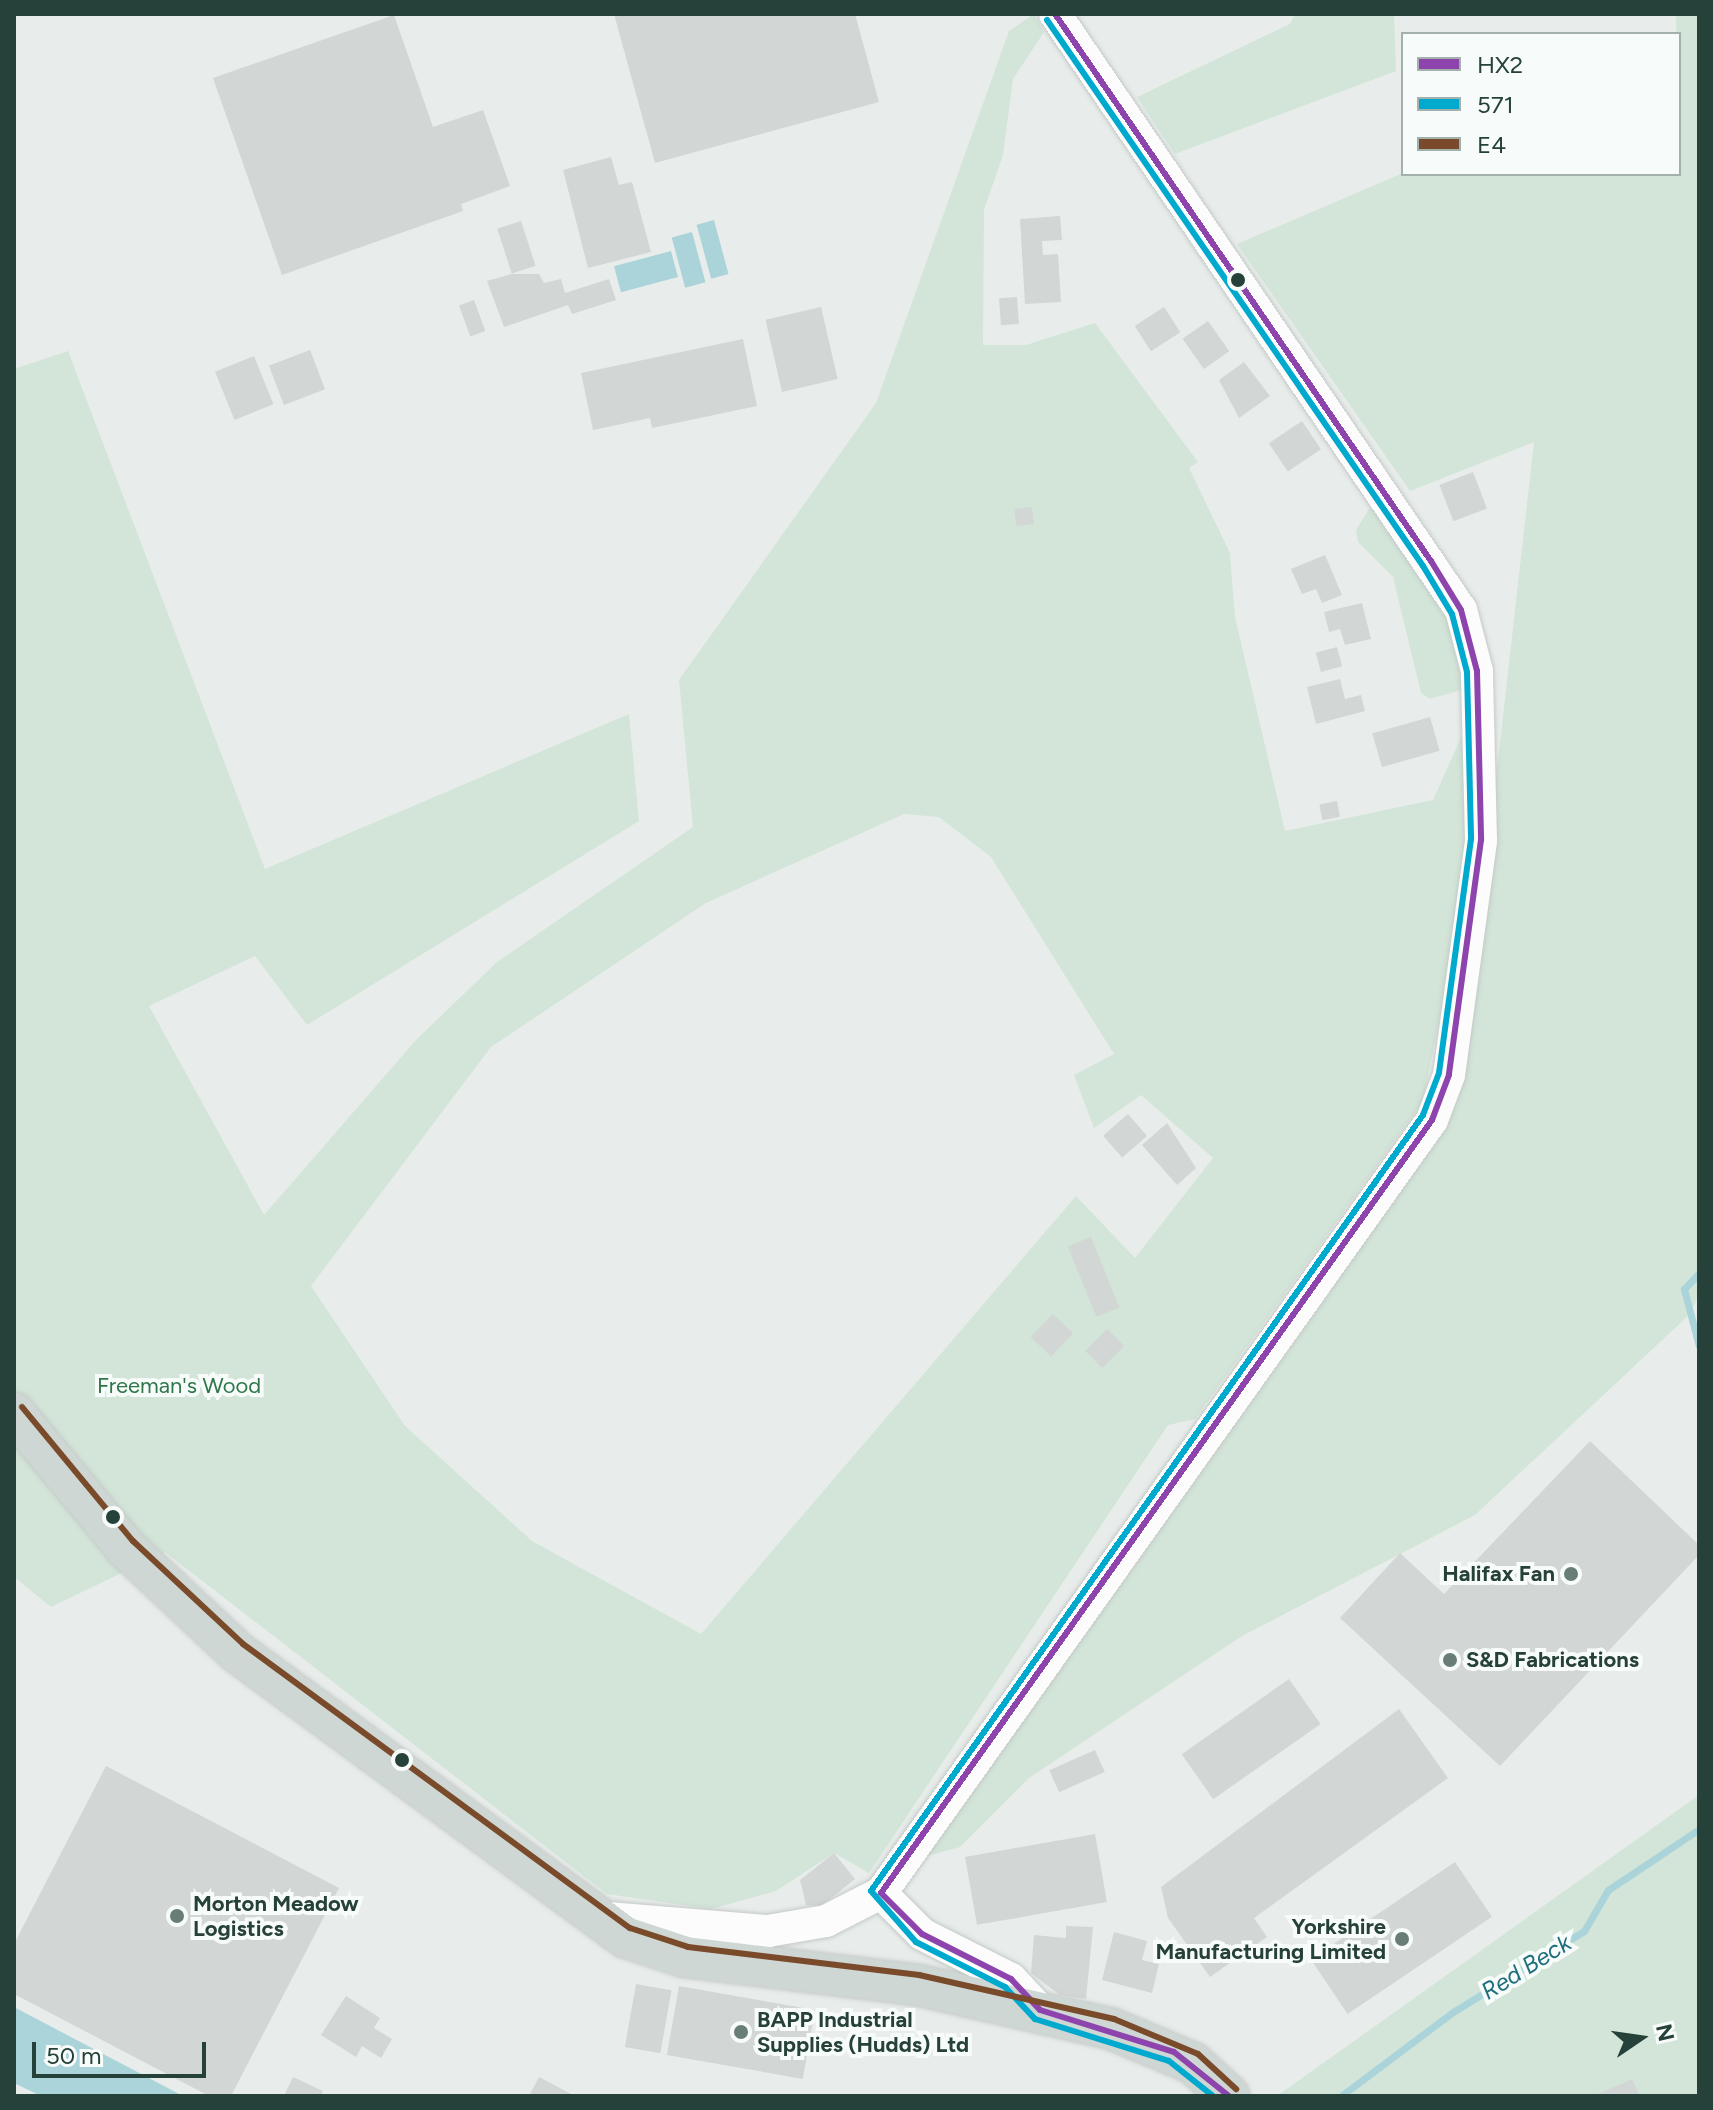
<!DOCTYPE html>
<style>
body{margin:0}
#map{position:relative;width:1713px;height:2110px;overflow:hidden;background:#e8edeb;font-family:Figtree,sans-serif}
div>[style]{position:absolute}
.green>*{inset:0;background:#d2e5d8}
.water>*{inset:0;background:#aad3da;transform-origin:0 0}
.stream>*{height:7px;margin:-3.5px;padding:0 3.5px;transform-origin:3.5px;border-radius:3.5px;background:#aad3da}
.building>*{inset:0;background:#d2d6d5;transform-origin:0 0}
.roads{filter:drop-shadow(0 0 2px #c5cac8) drop-shadow(0 0 2px #c5cac8)}
.tertiary>*{height:32px;margin:-16px;padding:0 16px;transform-origin:16px;border-radius:16px;background:#fcfcfc}
.primary>*{height:40px;margin:-20px;padding:0 20px;transform-origin:20px;border-radius:20px;background:#cfd7d5}
.bus-1>*{height:6px;margin:-3px;padding:0 3px;transform-origin:3px;border-radius:3px;background:#8e44ad}
.bus-2>*{height:6px;margin:-3px;padding:0 3px;transform-origin:3px;border-radius:3px;background:#00a9ce}
.bus-3>*{height:6px;margin:-3px;padding:0 3px;transform-origin:3px;border-radius:3px;background:#7a4b2a}
.dots>*{width:22px;height:22px;translate:-50% -50%;box-sizing:border-box;border:4px solid #f7fbf9;border-radius:50%}
span{translate:-50% -50%;white-space:nowrap;text-align:center;line-height:1.15;-webkit-text-stroke:8px #f7fbf9;paint-order:stroke}
.park-label{font-size:22px;color:#2f774a}
.poi-label{font-size:22px;color:#254139;font-weight:700}
.right{translate:-100% -50%;text-align:right}
.left{translate:0 -50%;text-align:left}
.water-label{font-size:24px;color:#1f6e7d;font-style:italic}
.frame{position:absolute;inset:0;border:16px solid #254139;pointer-events:none}
.legend{position:absolute;left:1401px;top:32px;width:280px;height:144px;box-sizing:border-box;background:#f7fbf9;border:2px solid #a3b1ac;margin:0;padding:10px 14px;list-style:none;font-size:24px;color:#254139}
.legend li{display:flex;align-items:center;gap:16px;height:40px}
.legend b{width:40px;border:2px solid #a3b1ac}
.north{position:absolute;left:1601px;top:1998px;width:80px;height:80px;-webkit-text-stroke:6px #f7fbf9;paint-order:stroke;rotate:77deg;font-size:22px;font-weight:700;line-height:32px;text-align:center;color:#254139}
.north::after{content:'';display:block;margin:auto;width:28px;height:36px;background:#254139;clip-path:polygon(50% 0,100% 100%,50% 72%,0 100%)}
.scale{position:absolute;left:32px;top:2042px;width:174px;height:36px;box-sizing:border-box;border:4px solid #254139;border-top:0;padding-left:10px;font-size:24px;line-height:28px;white-space:nowrap;color:#254139;-webkit-text-stroke:6px #f7fbf9;paint-order:stroke}
</style>
<div id="map">
<div class="green">
<div style="clip-path:polygon(evenodd,1034px 14px,1044px 32px,1013px 79px,1003px 155px,984px 210px,983px 345px,1026px 345px,1095px 323px,1198px 462px,1189px 468px,1230px 553px,1235px 617px,1285px 831px,1433px 800px,1463px 733px,1469px 874px,1423px 1101px,1195px 1419px,1168px 1425px,869px 1873px,834px 1853px,776px 1891px,711px 1909px,607px 1894px,165px 1552px,51px 1607px,14px 1577px,14px 369px,68px 351px,265px 869px,629px 714px,639px 821px,307px 1025px,255px 956px,149px 1006px,264px 1215px,416px 1040px,497px 962px,693px 827px,679px 680px,876px 403px,1009px 31px,1034px 14px,904px 814px,939px 817px,991px 857px,1114px 1054px,1074px 1075px,1094px 1128px,1141px 1095px,1213px 1158px,1135px 1258px,1076px 1196px,701px 1634px,532px 1541px,405px 1426px,311px 1286px,491px 1047px,706px 903px,904px 814px)"></div>
<div style="clip-path:polygon(1295px 14px,1394px 14px,1396px 71px,1175px 154px,1137px 97px,1290px 24px)"></div>
<div style="clip-path:polygon(1676px 14px,1699px 14px,1699px 1295px,1689px 1315px,1475px 1515px,1242px 1636px,1029px 1778px,960px 1847px,927px 1856px,1328px 1295px,1461px 1088px,1534px 442px,1410px 491px,1237px 244px,1403px 173px,1679px 174px)"></div>
<div style="clip-path:polygon(1369px 509px,1377px 509px,1448px 607px,1463px 651px,1464px 689px,1430px 699px,1421px 693px,1393px 577px,1358px 542px,1356px 530px)"></div>
<div style="clip-path:polygon(1699px 1795px,1699px 2096px,1640px 2096px,1632px 2079px,1593px 2096px,1277px 2096px)"></div>
</div>
<div class="water">
<div style="left:714px;top:220px;width:56px;height:18px;rotate:75deg"></div>
<div style="left:692px;top:232px;width:52px;height:21px;rotate:75deg"></div>
<div style="left:671px;top:251px;width:27px;height:59px;rotate:75deg"></div>
<div style="clip-path:polygon(14px 2007px,183px 2096px,41px 2096px,14px 2083px)"></div>
</div>
<div class="stream">
<div style="left:1699px;top:1273px;width:22px;rotate:133deg"></div>
<div style="left:1684px;top:1289px;width:59px;rotate:75.3deg"></div>
<div style="left:1341px;top:2096px;width:140px;rotate:-36.9deg"></div>
<div style="left:1453px;top:2012px;width:154px;rotate:-31.7deg"></div>
<div style="left:1584px;top:1931px;width:48px;rotate:-59.7deg"></div>
<div style="left:1608px;top:1890px;width:110px;rotate:-33.8deg"></div>
</div>
<div class="building">
<div style="clip-path:polygon(614px 14px,855px 14px,879px 102px,655px 163px)"></div>
<div style="clip-path:polygon(394px 15px,433px 127px,483px 110px,510px 186px,461px 204px,463px 211px,282px 275px,213px 78px)"></div>
<div style="clip-path:polygon(611px 157px,619px 185px,632px 182px,651px 252px,588px 268px,563px 170px)"></div>
<div style="clip-path:polygon(1060px 216px,1062px 240px,1042px 241px,1043px 255px,1058px 254px,1061px 302px,1025px 304px,1020px 219px)"></div>
<div style="left:521px;top:221px;width:47px;height:25px;rotate:72deg"></div>
<div style="clip-path:polygon(512px 274px,539px 274px,544px 283px,561px 279px,565px 293px,609px 279px,616px 300px,572px 314px,568px 305px,504px 327px,487px 281px)"></div>
<div style="left:1017px;top:297px;width:27px;height:18px;rotate:86deg"></div>
<div style="left:474px;top:300px;width:33px;height:16px;rotate:70deg"></div>
<div style="left:821px;top:307px;width:74px;height:57px;rotate:77deg"></div>
<div style="left:1164px;top:307px;width:30px;height:35px;rotate:57deg"></div>
<div style="left:1208px;top:321px;width:37px;height:31px;rotate:55deg"></div>
<div style="clip-path:polygon(743px 339px,757px 406px,652px 428px,650px 418px,593px 430px,581px 373px)"></div>
<div style="left:310px;top:350px;width:42px;height:44px;rotate:69deg"></div>
<div style="left:254px;top:356px;width:52px;height:42px;rotate:68deg"></div>
<div style="clip-path:polygon(1244px 362px,1270px 396px,1239px 418px,1219px 380px)"></div>
<div style="left:1302px;top:421px;width:34px;height:40px;rotate:56deg"></div>
<div style="left:1473px;top:472px;width:39px;height:36px;rotate:69deg"></div>
<div style="left:1032px;top:507px;width:17px;height:18px;rotate:83deg"></div>
<div style="clip-path:polygon(1325px 555px,1342px 595px,1322px 603px,1316px 589px,1302px 594px,1291px 569px)"></div>
<div style="clip-path:polygon(1362px 603px,1371px 639px,1345px 645px,1340px 629px,1329px 632px,1324px 612px)"></div>
<div style="left:1337px;top:647px;width:20px;height:22px;rotate:75deg"></div>
<div style="clip-path:polygon(1340px 679px,1345px 699px,1361px 695px,1365px 711px,1316px 724px,1307px 687px)"></div>
<div style="left:1430px;top:717px;width:35px;height:60px;rotate:74deg"></div>
<div style="left:1337px;top:801px;width:16px;height:18px;rotate:79deg"></div>
<div style="left:1128px;top:1114px;width:29px;height:33px;rotate:49deg"></div>
<div style="clip-path:polygon(1167px 1123px,1196px 1168px,1177px 1185px,1142px 1145px)"></div>
<div style="left:1091px;top:1237px;width:76px;height:25px;rotate:68deg"></div>
<div style="left:1053px;top:1314px;width:28px;height:32px;rotate:44deg"></div>
<div style="left:1107px;top:1329px;width:24px;height:31px;rotate:45deg"></div>
<div style="clip-path:polygon(1590px 1441px,1699px 1545px,1699px 1555px,1500px 1766px,1340px 1618px,1400px 1553px,1444px 1594px)"></div>
<div style="left:1289px;top:1679px;width:55px;height:131px;rotate:55deg"></div>
<div style="clip-path:polygon(1399px 1709px,1448px 1778px,1254px 1918px,1267px 1937px,1210px 1977px,1168px 1918px,1161px 1887px)"></div>
<div style="left:1095px;top:1750px;width:24px;height:50px;rotate:66deg"></div>
<div style="clip-path:polygon(106px 1766px,339px 1888px,231px 2096px,209px 2096px,14px 1994px,14px 1944px)"></div>
<div style="left:1095px;top:1834px;width:69px;height:132px;rotate:80deg"></div>
<div style="clip-path:polygon(834px 1853px,855px 1879px,821px 1906px,806px 1905px,800px 1880px)"></div>
<div style="left:1455px;top:1862px;width:66px;height:174px;rotate:56deg"></div>
<div style="clip-path:polygon(1066px 1926px,1093px 1927px,1086px 1999px,1060px 1995px,1031px 1973px,1034px 1935px,1066px 1938px)"></div>
<div style="clip-path:polygon(1114px 1932px,1147px 1941px,1142px 1960px,1159px 1964px,1152px 1993px,1102px 1980px)"></div>
<div style="left:636px;top:1984px;width:36px;height:64px;rotate:10deg"></div>
<div style="left:679px;top:1986px;width:138px;height:70px;rotate:10deg"></div>
<div style="clip-path:polygon(346px 1996px,380px 2018px,374px 2028px,392px 2039px,381px 2058px,362px 2046px,356px 2057px,321px 2035px)"></div>
<div style="clip-path:polygon(293px 2077px,323px 2091px,320px 2096px,284px 2096px)"></div>
<div style="clip-path:polygon(539px 2077px,575px 2096px,529px 2096px)"></div>
<div style="clip-path:polygon(1632px 2079px,1640px 2096px,1593px 2096px)"></div>
</div>
<div class="roads">
<div class="tertiary">
<div style="left:596px;top:1917px;width:173px;rotate:4.7deg"></div>
<div style="left:768px;top:1931px;width:59px;rotate:-9.8deg"></div>
<div style="left:826px;top:1921px;width:62px;rotate:-27deg"></div>
<div style="left:1040px;top:2010px;width:42px;rotate:-133.1deg"></div>
<div style="left:1011px;top:1979px;width:100px;rotate:-153.2deg"></div>
<div style="left:922px;top:1934px;width:58px;rotate:-135deg"></div>
<div style="left:881px;top:1893px;width:949px;rotate:-54.52deg"></div>
<div style="left:1432px;top:1120px;width:48px;rotate:-69.3deg"></div>
<div style="left:1449px;top:1075px;width:237px;rotate:-82.2deg"></div>
<div style="left:1481px;top:840px;width:169px;rotate:-91.4deg"></div>
<div style="left:1477px;top:671px;width:63px;rotate:-104.7deg"></div>
<div style="left:1461px;top:610px;width:721px;rotate:-124.26deg"></div>
</div>
<div class="primary">
<div style="left:14px;top:1413px;width:175px;rotate:50.3deg"></div>
<div style="left:126px;top:1548px;width:152px;rotate:43.1deg"></div>
<div style="left:237px;top:1652px;width:481px;rotate:36.3deg"></div>
<div style="left:625px;top:1937px;width:64px;rotate:18.2deg"></div>
<div style="left:686px;top:1957px;width:234px;rotate:6.9deg"></div>
<div style="left:918px;top:1985px;width:199px;rotate:12.8deg"></div>
<div style="left:1112px;top:2029px;width:88px;rotate:22.8deg"></div>
<div style="left:1193px;top:2063px;width:49px;rotate:42.5deg"></div>
</div>
</div>
<div class="bus-1">
<div style="left:1055px;top:14px;width:664px;rotate:55.5deg"></div>
<div style="left:1431px;top:561px;width:57px;rotate:58.5deg"></div>
<div style="left:1461px;top:610px;width:63px;rotate:75.3deg"></div>
<div style="left:1477px;top:671px;width:169px;rotate:88.6deg"></div>
<div style="left:1481px;top:840px;width:237px;rotate:97.8deg"></div>
<div style="left:1449px;top:1075px;width:48px;rotate:110.7deg"></div>
<div style="left:1432px;top:1120px;width:949px;rotate:125.48deg"></div>
<div style="left:881px;top:1893px;width:58px;rotate:45deg"></div>
<div style="left:922px;top:1934px;width:100px;rotate:26.8deg"></div>
<div style="left:1011px;top:1979px;width:42px;rotate:46.9deg"></div>
<div style="left:1040px;top:2010px;width:140px;rotate:17.4deg"></div>
<div style="left:1174px;top:2052px;width:70px;rotate:38.7deg"></div>
</div>
<div class="bus-2">
<div style="left:1047px;top:20px;width:663px;rotate:55.45deg"></div>
<div style="left:1423px;top:566px;width:56px;rotate:58.9deg"></div>
<div style="left:1452px;top:614px;width:60px;rotate:75.5deg"></div>
<div style="left:1467px;top:672px;width:167px;rotate:88.6deg"></div>
<div style="left:1471px;top:839px;width:236px;rotate:97.8deg"></div>
<div style="left:1439px;top:1073px;width:45px;rotate:110.9deg"></div>
<div style="left:1423px;top:1115px;width:952px;rotate:125.43deg"></div>
<div style="left:871px;top:1891px;width:68px;rotate:48.6deg"></div>
<div style="left:916px;top:1942px;width:100px;rotate:26.8deg"></div>
<div style="left:1005px;top:1987px;width:44px;rotate:46.8deg"></div>
<div style="left:1035px;top:2019px;width:140px;rotate:17.4deg"></div>
<div style="left:1169px;top:2061px;width:56px;rotate:38.5deg"></div>
</div>
<div class="bus-3">
<div style="left:22px;top:1407px;width:174px;rotate:50.4deg"></div>
<div style="left:133px;top:1541px;width:151px;rotate:43.1deg"></div>
<div style="left:243px;top:1644px;width:480px;rotate:36.3deg"></div>
<div style="left:630px;top:1928px;width:61px;rotate:18.1deg"></div>
<div style="left:688px;top:1947px;width:233px;rotate:6.9deg"></div>
<div style="left:919px;top:1975px;width:200px;rotate:12.7deg"></div>
<div style="left:1114px;top:2019px;width:91px;rotate:22.6deg"></div>
<div style="left:1198px;top:2054px;width:52px;rotate:42.6deg"></div>
</div>
<div class="dots">
<div style="left:1238px;top:280px;background:#254139"></div>
<div style="left:113px;top:1517px;background:#254139"></div>
<div style="left:1571px;top:1574px;background:#697d77"></div>
<div style="left:1450px;top:1660px;background:#697d77"></div>
<div style="left:402px;top:1760px;background:#254139"></div>
<div style="left:177px;top:1916px;background:#697d77"></div>
<div style="left:1402px;top:1939px;background:#697d77"></div>
<div style="left:741px;top:2032px;background:#697d77"></div>
</div>
<div class="park-label">
<span style="left:179px;top:1386px">Freeman's Wood</span>
</div>
<div class="poi-label">
<span class="right" style="left:1555px;top:1574px">Halifax Fan</span>
<span class="left" style="left:1466px;top:1660px">S&amp;D Fabrications</span>
<span class="left" style="left:193px;top:1916px">Morton Meadow<br>Logistics</span>
<span class="right" style="left:1386px;top:1939px">Yorkshire<br>Manufacturing Limited</span>
<span class="left" style="left:757px;top:2032px">BAPP Industrial<br>Supplies (Hudds) Ltd</span>
</div>
<div class="water-label">
<span style="left:1526px;top:1967px;rotate:-32deg">Red Beck</span>
</div>
<div class="frame"></div>
<ul class="legend">
<li><b style="height:10px;background:#8e44ad"></b>HX2</li>
<li><b style="height:10px;background:#00a9ce"></b>571</li>
<li><b style="height:10px;background:#7a4b2a"></b>E4</li>
</ul>
<div class="north">N</div>
<div class="scale">50 m</div>
</div>
